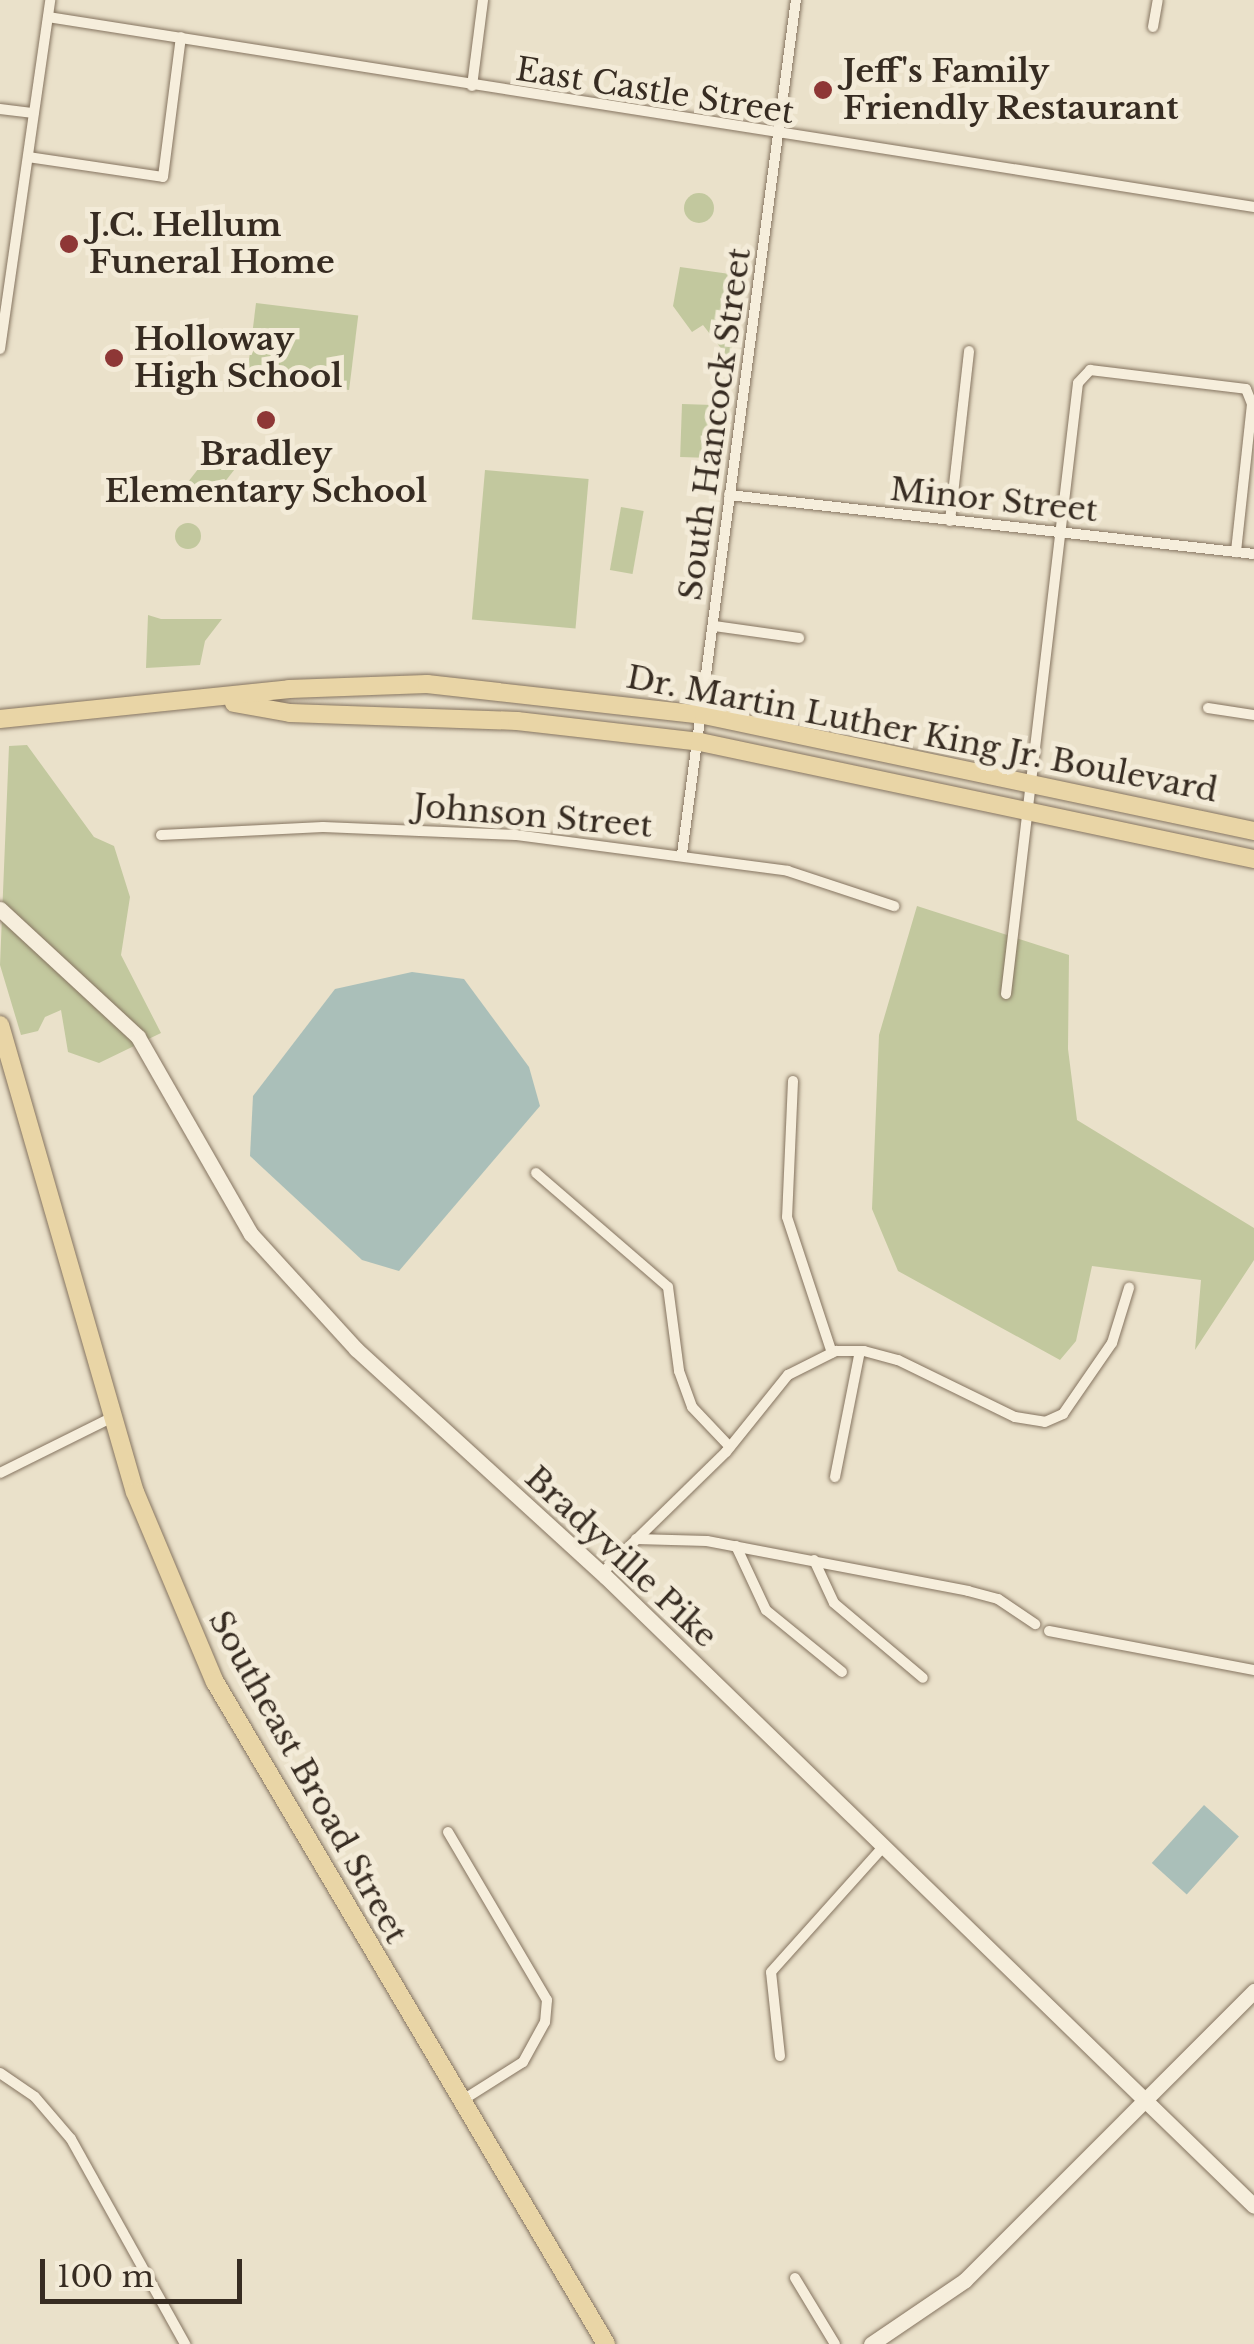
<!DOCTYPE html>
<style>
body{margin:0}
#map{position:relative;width:1254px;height:2344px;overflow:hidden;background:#eae1ca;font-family:"Libre Baskerville",serif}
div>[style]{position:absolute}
.green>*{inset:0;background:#c2c89e;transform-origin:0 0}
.round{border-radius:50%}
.water>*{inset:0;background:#aabfb9;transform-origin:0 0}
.roads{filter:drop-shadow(0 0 2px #857460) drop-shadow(0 0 2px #857460)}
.street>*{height:10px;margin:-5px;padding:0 5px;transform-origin:5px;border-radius:5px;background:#f6eedc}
.secondary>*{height:15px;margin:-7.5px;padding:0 7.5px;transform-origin:7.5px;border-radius:7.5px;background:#f6eedc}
.primary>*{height:18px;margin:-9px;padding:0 9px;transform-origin:9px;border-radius:9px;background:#e9d5a6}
.dots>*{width:28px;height:28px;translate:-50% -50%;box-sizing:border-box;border:5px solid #f3ebd8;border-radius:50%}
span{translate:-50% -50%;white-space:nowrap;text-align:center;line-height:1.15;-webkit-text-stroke:10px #f3ebd8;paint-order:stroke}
.poi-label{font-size:32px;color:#372c22;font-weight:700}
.left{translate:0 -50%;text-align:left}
.street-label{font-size:32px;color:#372c22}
.scale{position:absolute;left:40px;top:2259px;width:202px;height:45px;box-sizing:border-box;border:5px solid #372c22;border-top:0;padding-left:12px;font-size:30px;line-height:35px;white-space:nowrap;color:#372c22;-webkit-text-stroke:8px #f3ebd8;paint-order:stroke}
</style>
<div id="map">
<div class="green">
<div class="round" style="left:684px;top:193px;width:30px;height:30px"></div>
<div style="clip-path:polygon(680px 267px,744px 276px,730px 360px,703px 325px,692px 332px,673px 306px)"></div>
<div style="left:256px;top:303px;width:103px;height:75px;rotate:7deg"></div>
<div style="left:682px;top:404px;width:31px;height:53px;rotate:2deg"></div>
<div style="left:213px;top:450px;width:29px;height:46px;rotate:38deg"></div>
<div style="left:485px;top:470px;width:104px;height:150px;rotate:5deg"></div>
<div style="left:621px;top:507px;width:23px;height:64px;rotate:10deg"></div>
<div class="round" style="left:175px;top:523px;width:26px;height:26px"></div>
<div style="clip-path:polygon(148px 615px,161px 619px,222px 619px,205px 641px,200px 665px,146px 668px)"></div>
<div style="clip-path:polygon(27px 745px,94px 837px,114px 846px,130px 897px,121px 955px,161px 1033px,99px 1063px,68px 1052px,61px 1010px,45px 1017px,38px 1031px,21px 1035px,0 965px,9px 746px)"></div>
<div style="clip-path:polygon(917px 906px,1069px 955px,1068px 1049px,1077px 1120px,1254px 1228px,1254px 1260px,1195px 1350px,1201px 1280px,1092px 1266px,1076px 1341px,1060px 1360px,898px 1271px,872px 1209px,879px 1035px)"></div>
</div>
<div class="water">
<div style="clip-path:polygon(412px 972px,464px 979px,529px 1067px,540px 1106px,399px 1271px,362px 1260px,250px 1156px,253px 1096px,335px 989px)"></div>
<div style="left:1204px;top:1805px;width:47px;height:78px;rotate:42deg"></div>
</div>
<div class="roads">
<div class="street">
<div style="left:48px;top:17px;width:1221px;rotate:8.95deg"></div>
<div style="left:1153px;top:27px;width:27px;rotate:-80deg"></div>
<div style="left:472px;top:86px;width:87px;rotate:-82.7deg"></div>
<div style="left:0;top:109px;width:34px;rotate:7deg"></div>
<div style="left:28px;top:157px;width:136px;rotate:8.4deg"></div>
<div style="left:163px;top:177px;width:141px;rotate:-82.7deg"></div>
<div style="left:0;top:349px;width:353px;rotate:-81.8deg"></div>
<div style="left:729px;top:495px;width:528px;rotate:6.41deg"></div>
<div style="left:950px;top:521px;width:171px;rotate:-83.6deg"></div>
<div style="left:714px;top:626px;width:86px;rotate:8deg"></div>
<div style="left:1208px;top:708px;width:47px;rotate:8.7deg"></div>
<div style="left:161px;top:835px;width:162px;rotate:-2.8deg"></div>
<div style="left:323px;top:827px;width:193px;rotate:2.4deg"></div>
<div style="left:516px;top:835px;width:274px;rotate:7.5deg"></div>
<div style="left:788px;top:871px;width:112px;rotate:18.3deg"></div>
<div style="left:682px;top:854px;width:862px;rotate:-82.4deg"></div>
<div style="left:1006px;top:994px;width:615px;rotate:-83.28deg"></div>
<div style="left:1078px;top:383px;width:18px;rotate:-47deg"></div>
<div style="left:1090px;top:370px;width:157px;rotate:6.9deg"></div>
<div style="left:1246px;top:389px;width:16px;rotate:68deg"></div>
<div style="left:1252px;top:404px;width:149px;rotate:96.2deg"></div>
<div style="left:793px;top:1081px;width:136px;rotate:92.5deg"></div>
<div style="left:787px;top:1217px;width:143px;rotate:71.7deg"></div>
<div style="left:536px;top:1173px;width:174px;rotate:40.8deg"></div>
<div style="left:668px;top:1287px;width:85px;rotate:82.5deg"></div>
<div style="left:679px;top:1371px;width:38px;rotate:70deg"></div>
<div style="left:692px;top:1407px;width:55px;rotate:46.5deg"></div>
<div style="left:0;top:1473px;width:126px;rotate:-26.4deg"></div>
<div style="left:835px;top:1477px;width:128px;rotate:-78.8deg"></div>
<div style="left:636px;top:1539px;width:71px;rotate:1.6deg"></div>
<div style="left:707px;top:1541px;width:266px;rotate:10.8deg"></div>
<div style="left:968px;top:1591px;width:31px;rotate:15deg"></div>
<div style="left:998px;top:1599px;width:45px;rotate:34deg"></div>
<div style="left:736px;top:1546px;width:71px;rotate:64.9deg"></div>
<div style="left:766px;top:1610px;width:98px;rotate:39.2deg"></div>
<div style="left:814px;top:1560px;width:47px;rotate:65.1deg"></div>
<div style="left:834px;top:1603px;width:116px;rotate:40.1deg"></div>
<div style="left:602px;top:1573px;width:173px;rotate:-44.3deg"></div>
<div style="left:726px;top:1452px;width:99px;rotate:-51.2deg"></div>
<div style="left:788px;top:1375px;width:54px;rotate:-26.6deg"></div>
<div style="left:836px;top:1351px;width:28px"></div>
<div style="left:864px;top:1351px;width:35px;rotate:15deg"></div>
<div style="left:898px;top:1360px;width:130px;rotate:26deg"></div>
<div style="left:1015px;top:1417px;width:30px;rotate:9deg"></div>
<div style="left:1045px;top:1422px;width:20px;rotate:-24deg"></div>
<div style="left:1063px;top:1414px;width:86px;rotate:-55.4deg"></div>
<div style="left:1112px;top:1343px;width:58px;rotate:-72.8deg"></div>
<div style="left:1049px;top:1631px;width:209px;rotate:10.8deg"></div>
<div style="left:448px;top:1832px;width:195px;rotate:59.5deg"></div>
<div style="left:547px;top:2000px;width:22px;rotate:95deg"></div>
<div style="left:545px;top:2022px;width:46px;rotate:118.8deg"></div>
<div style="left:523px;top:2062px;width:73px;rotate:147.8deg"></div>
<div style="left:780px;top:2056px;width:84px;rotate:-96.1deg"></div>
<div style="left:771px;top:1972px;width:168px;rotate:-48.1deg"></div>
<div style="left:0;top:2073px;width:42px;rotate:34.4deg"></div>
<div style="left:35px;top:2097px;width:55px;rotate:49.4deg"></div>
<div style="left:71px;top:2139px;width:235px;rotate:60.9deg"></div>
<div style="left:795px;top:2278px;width:77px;rotate:58.8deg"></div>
</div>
<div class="secondary">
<div style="left:0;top:909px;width:188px;rotate:42.8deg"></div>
<div style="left:138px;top:1037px;width:227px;rotate:60.2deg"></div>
<div style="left:251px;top:1234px;width:156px;rotate:47.6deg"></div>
<div style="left:356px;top:1349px;width:337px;rotate:42.4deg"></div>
<div style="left:605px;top:1576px;width:904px;rotate:44.15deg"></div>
<div style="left:871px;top:2344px;width:114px;rotate:-34.2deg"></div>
<div style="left:965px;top:2280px;width:409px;rotate:-45deg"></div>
</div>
<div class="primary">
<div style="left:234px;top:703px;width:57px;rotate:10.1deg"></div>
<div style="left:290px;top:713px;width:227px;rotate:2deg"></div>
<div style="left:517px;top:721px;width:184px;rotate:6.5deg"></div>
<div style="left:700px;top:742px;width:566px;rotate:11.93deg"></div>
<div style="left:0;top:719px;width:291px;rotate:-5.9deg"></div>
<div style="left:289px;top:689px;width:138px;rotate:-2.1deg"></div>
<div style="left:427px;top:684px;width:279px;rotate:6.4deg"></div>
<div style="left:704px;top:715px;width:562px;rotate:11.91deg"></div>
<div style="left:0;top:1025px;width:486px;rotate:73.9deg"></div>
<div style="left:135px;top:1492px;width:206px;rotate:67.2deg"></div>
<div style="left:215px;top:1682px;width:769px;rotate:59.43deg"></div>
</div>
</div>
<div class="dots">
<div style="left:823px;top:90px;background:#8e3736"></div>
<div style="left:69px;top:244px;background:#8e3736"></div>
<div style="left:114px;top:358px;background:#8e3736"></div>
<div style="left:266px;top:420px;background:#8e3736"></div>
</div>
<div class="poi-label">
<span class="left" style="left:843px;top:90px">Jeff's Family<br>Friendly Restaurant</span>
<span class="left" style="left:89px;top:244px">J.C. Hellum<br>Funeral Home</span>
<span class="left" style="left:134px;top:358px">Holloway<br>High School</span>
<span style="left:266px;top:473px">Bradley<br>Elementary School</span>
</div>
<div class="street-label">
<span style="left:655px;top:91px;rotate:9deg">East Castle Street</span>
<span style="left:715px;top:424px;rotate:-82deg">South Hancock Street</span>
<span style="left:994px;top:500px;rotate:6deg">Minor Street</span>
<span style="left:922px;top:734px;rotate:11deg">Dr. Martin Luther King Jr. Boulevard</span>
<span style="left:533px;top:816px;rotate:5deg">Johnson Street</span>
<span style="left:621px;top:1557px;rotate:43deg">Bradyville Pike</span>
<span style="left:308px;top:1777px;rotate:61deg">Southeast Broad Street</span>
</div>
<div class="scale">100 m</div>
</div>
